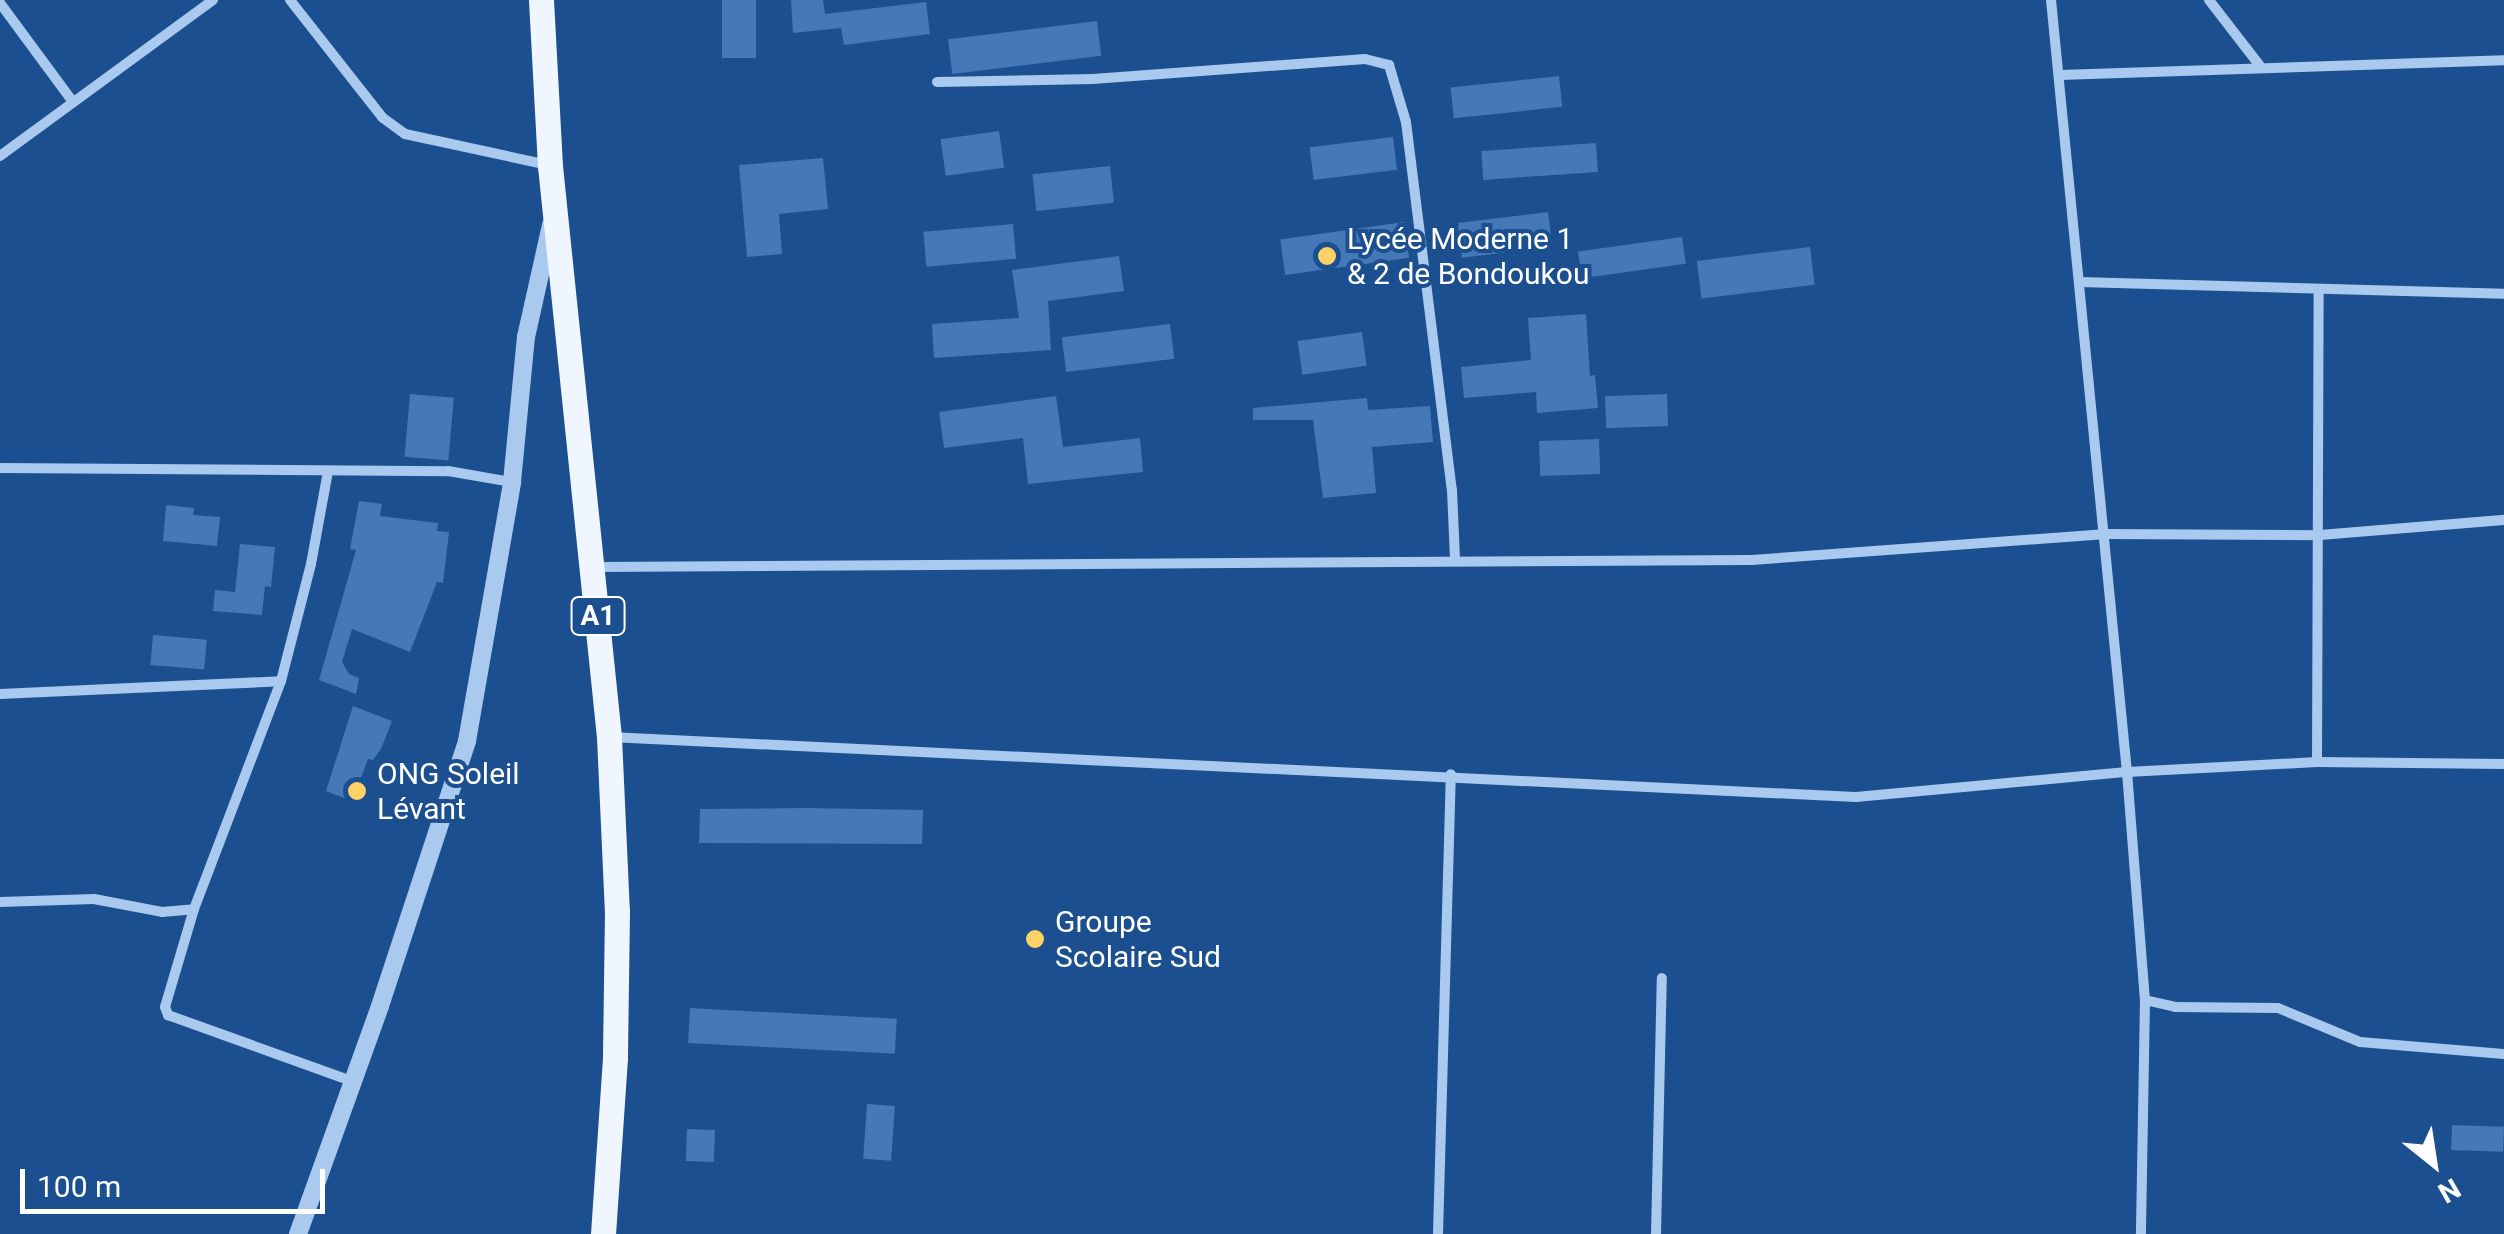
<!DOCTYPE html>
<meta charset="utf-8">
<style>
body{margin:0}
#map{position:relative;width:2504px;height:1234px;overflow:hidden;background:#1b4f8f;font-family:Roboto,sans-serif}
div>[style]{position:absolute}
.building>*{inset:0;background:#4478b7;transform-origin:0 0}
.minor>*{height:10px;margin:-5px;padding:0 5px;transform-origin:5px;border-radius:5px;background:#a9c9ee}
.tertiary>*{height:18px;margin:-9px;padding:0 9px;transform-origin:9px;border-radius:9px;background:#a9c9ee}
.primary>*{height:25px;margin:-12.5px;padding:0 12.5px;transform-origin:12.5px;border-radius:12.5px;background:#f0f6ff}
.dots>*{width:28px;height:28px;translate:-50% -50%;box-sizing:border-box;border:5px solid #1b4f8f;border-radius:50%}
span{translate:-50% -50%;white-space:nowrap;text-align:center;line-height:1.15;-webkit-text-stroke:8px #1b4f8f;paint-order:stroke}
.shield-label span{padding:2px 8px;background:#1b4f8f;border:2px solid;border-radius:8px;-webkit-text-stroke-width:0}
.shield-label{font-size:28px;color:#fff;font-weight:700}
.poi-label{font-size:30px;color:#fff}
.left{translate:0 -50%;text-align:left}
.north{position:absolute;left:2384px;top:1114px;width:100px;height:100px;-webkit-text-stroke:8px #1b4f8f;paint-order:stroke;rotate:150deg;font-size:28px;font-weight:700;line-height:40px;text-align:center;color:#fff}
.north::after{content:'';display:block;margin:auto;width:35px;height:45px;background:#fff;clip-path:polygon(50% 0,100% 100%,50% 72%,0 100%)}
.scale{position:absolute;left:20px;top:1169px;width:305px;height:45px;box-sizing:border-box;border:5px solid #fff;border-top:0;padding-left:12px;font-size:30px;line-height:35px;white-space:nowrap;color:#fff;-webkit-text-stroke:8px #1b4f8f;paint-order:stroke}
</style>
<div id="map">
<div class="building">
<div style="left:722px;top:0;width:34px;height:58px"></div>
<div style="clip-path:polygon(791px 0,823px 0,825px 14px,926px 2px,930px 34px,844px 45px,841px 28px,793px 33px)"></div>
<div style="left:1097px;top:21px;width:35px;height:150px;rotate:83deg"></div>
<div style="left:1559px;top:76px;width:31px;height:109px;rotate:84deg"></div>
<div style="left:999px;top:131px;width:37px;height:59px;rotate:82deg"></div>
<div style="left:1393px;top:137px;width:33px;height:84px;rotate:83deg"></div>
<div style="left:1596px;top:143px;width:29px;height:115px;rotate:86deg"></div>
<div style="clip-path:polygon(823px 158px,828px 209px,779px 214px,782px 254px,747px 257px,739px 165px)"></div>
<div style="left:1110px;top:166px;width:37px;height:78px;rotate:84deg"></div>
<div style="left:1548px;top:212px;width:35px;height:91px;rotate:83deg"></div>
<div style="left:1404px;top:222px;width:36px;height:125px;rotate:82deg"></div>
<div style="left:1013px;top:224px;width:35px;height:90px;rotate:85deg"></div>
<div style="left:1682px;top:237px;width:27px;height:105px;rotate:82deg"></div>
<div style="left:1810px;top:247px;width:38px;height:114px;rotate:83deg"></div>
<div style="clip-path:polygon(1119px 256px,1124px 291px,1048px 301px,1051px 350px,934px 358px,932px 324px,1019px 318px,1012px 270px)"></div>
<div style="clip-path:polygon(1586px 314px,1590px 376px,1595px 375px,1598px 408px,1537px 413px,1536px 392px,1464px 398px,1461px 367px,1531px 360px,1528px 318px)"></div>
<div style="left:1170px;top:324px;width:35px;height:109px;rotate:83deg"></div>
<div style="left:1362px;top:332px;width:34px;height:65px;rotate:82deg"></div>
<div style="left:410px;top:394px;width:44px;height:63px;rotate:5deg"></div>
<div style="left:1667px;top:394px;width:32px;height:62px;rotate:88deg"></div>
<div style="clip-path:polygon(1056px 396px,1063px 447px,1140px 438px,1143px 472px,1028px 484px,1023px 438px,944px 448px,939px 412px)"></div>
<div style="clip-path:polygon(1367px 398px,1368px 410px,1430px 406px,1433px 442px,1372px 447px,1376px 493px,1323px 498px,1313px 420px,1253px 420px,1253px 408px)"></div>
<div style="left:1599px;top:439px;width:35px;height:60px;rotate:88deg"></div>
<div style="clip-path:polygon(359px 501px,382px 504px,380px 516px,438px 523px,437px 531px,449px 532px,443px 583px,437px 582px,410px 652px,352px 629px,342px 662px,349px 674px,359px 678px,356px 694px,319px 680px,356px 550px,350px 549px)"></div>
<div style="clip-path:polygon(166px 505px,194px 508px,193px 515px,220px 517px,217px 546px,163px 541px)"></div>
<div style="clip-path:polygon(240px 544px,275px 547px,271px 587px,265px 586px,262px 615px,213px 611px,215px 590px,235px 592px)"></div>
<div style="left:153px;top:635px;width:54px;height:30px;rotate:5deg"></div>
<div style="clip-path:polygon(353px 706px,392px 721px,381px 749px,373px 760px,368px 759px,352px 801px,326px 791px)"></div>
<div style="clip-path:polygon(806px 808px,923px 810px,922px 844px,699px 843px,700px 809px)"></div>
<div style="left:690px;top:1008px;width:207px;height:35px;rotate:3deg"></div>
<div style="left:867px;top:1104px;width:28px;height:55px;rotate:4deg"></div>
<div style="left:2452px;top:1125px;width:52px;height:25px;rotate:2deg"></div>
<div style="left:687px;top:1129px;width:28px;height:32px;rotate:2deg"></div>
</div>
<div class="minor">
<div style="left:290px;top:0;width:150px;rotate:51.8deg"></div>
<div style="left:383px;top:118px;width:27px;rotate:36deg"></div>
<div style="left:405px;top:134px;width:146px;rotate:12.2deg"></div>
<div style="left:2051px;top:0;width:776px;rotate:84.38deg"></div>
<div style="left:2127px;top:772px;width:229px;rotate:85.5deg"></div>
<div style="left:2145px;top:1000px;width:234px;rotate:91deg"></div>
<div style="left:2209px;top:0;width:83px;rotate:52.3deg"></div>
<div style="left:0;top:3px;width:123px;rotate:53.6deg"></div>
<div style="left:2060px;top:75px;width:444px;rotate:-1.9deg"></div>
<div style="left:937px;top:82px;width:156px;rotate:-1.1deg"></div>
<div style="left:1093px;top:79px;width:273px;rotate:-4.2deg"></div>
<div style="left:1365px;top:59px;width:25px;rotate:14deg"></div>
<div style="left:1389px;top:65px;width:59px;rotate:73.4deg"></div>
<div style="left:1406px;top:122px;width:371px;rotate:82.9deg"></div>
<div style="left:1452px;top:490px;width:69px;rotate:87.5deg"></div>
<div style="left:0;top:156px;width:264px;rotate:-36.2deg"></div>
<div style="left:2079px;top:282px;width:425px;rotate:1.6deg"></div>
<div style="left:0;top:468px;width:448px;rotate:0.4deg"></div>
<div style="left:448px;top:471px;width:65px;rotate:9.8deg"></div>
<div style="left:594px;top:567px;width:1158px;rotate:-0.35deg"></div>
<div style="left:1752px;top:560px;width:352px;rotate:-4.2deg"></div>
<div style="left:2103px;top:534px;width:217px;rotate:0.3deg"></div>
<div style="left:2320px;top:535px;width:185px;rotate:-4.7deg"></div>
<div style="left:0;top:694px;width:281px;rotate:-2.6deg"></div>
<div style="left:610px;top:737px;width:1247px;rotate:2.76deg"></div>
<div style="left:1856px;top:797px;width:272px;rotate:-5.3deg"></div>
<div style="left:2127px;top:772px;width:190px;rotate:-3deg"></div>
<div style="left:2317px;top:762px;width:187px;rotate:0.6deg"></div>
<div style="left:2317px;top:762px;width:471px;rotate:-89.8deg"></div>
<div style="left:0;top:902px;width:94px;rotate:-1.8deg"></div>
<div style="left:94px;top:899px;width:69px;rotate:10.8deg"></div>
<div style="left:162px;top:912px;width:32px;rotate:-5deg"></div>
<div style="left:194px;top:909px;width:102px;rotate:106.5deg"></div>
<div style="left:165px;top:1007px;width:9px;rotate:69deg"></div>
<div style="left:168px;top:1015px;width:195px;rotate:19.8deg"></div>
<div style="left:194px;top:909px;width:244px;rotate:-69.1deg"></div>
<div style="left:281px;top:681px;width:121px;rotate:-75.6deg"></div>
<div style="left:311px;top:564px;width:95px;rotate:-79.6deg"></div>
<div style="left:2145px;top:1000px;width:31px;rotate:13deg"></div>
<div style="left:2175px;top:1007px;width:103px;rotate:0.6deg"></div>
<div style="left:2278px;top:1008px;width:89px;rotate:22.5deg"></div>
<div style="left:2360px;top:1042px;width:144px;rotate:4.8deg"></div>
<div style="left:1438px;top:1234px;width:460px;rotate:-88.4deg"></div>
<div style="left:1656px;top:1234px;width:256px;rotate:-88.7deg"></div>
</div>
<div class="tertiary">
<div style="left:298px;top:1234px;width:242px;rotate:-70.2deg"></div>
<div style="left:380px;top:1006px;width:279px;rotate:-71.8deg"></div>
<div style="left:467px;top:741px;width:263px;rotate:-80.1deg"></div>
<div style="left:512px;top:482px;width:146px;rotate:-84.5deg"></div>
<div style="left:526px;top:337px;width:115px;rotate:-77.4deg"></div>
</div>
<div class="primary">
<div style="left:541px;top:0;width:166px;rotate:86.9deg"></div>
<div style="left:550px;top:166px;width:574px;rotate:84.1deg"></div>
<div style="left:609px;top:737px;width:174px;rotate:87.4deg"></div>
<div style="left:617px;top:911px;width:147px;rotate:90.8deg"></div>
<div style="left:615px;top:1058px;width:176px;rotate:93.9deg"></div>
</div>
<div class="dots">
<div style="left:1327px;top:256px;background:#ffd166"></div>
<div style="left:357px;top:791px;background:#ffd166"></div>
<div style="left:1035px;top:939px;background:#ffd166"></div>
</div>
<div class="shield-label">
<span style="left:598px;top:616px">A1</span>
</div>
<div class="poi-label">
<span class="left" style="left:1347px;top:256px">Lycée Moderne 1<br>&amp; 2 de Bondoukou</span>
<span class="left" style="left:377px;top:791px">ONG Soleil<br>Lévant</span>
<span class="left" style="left:1055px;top:939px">Groupe<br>Scolaire Sud</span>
</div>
<div class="north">N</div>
<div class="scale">100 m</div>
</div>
